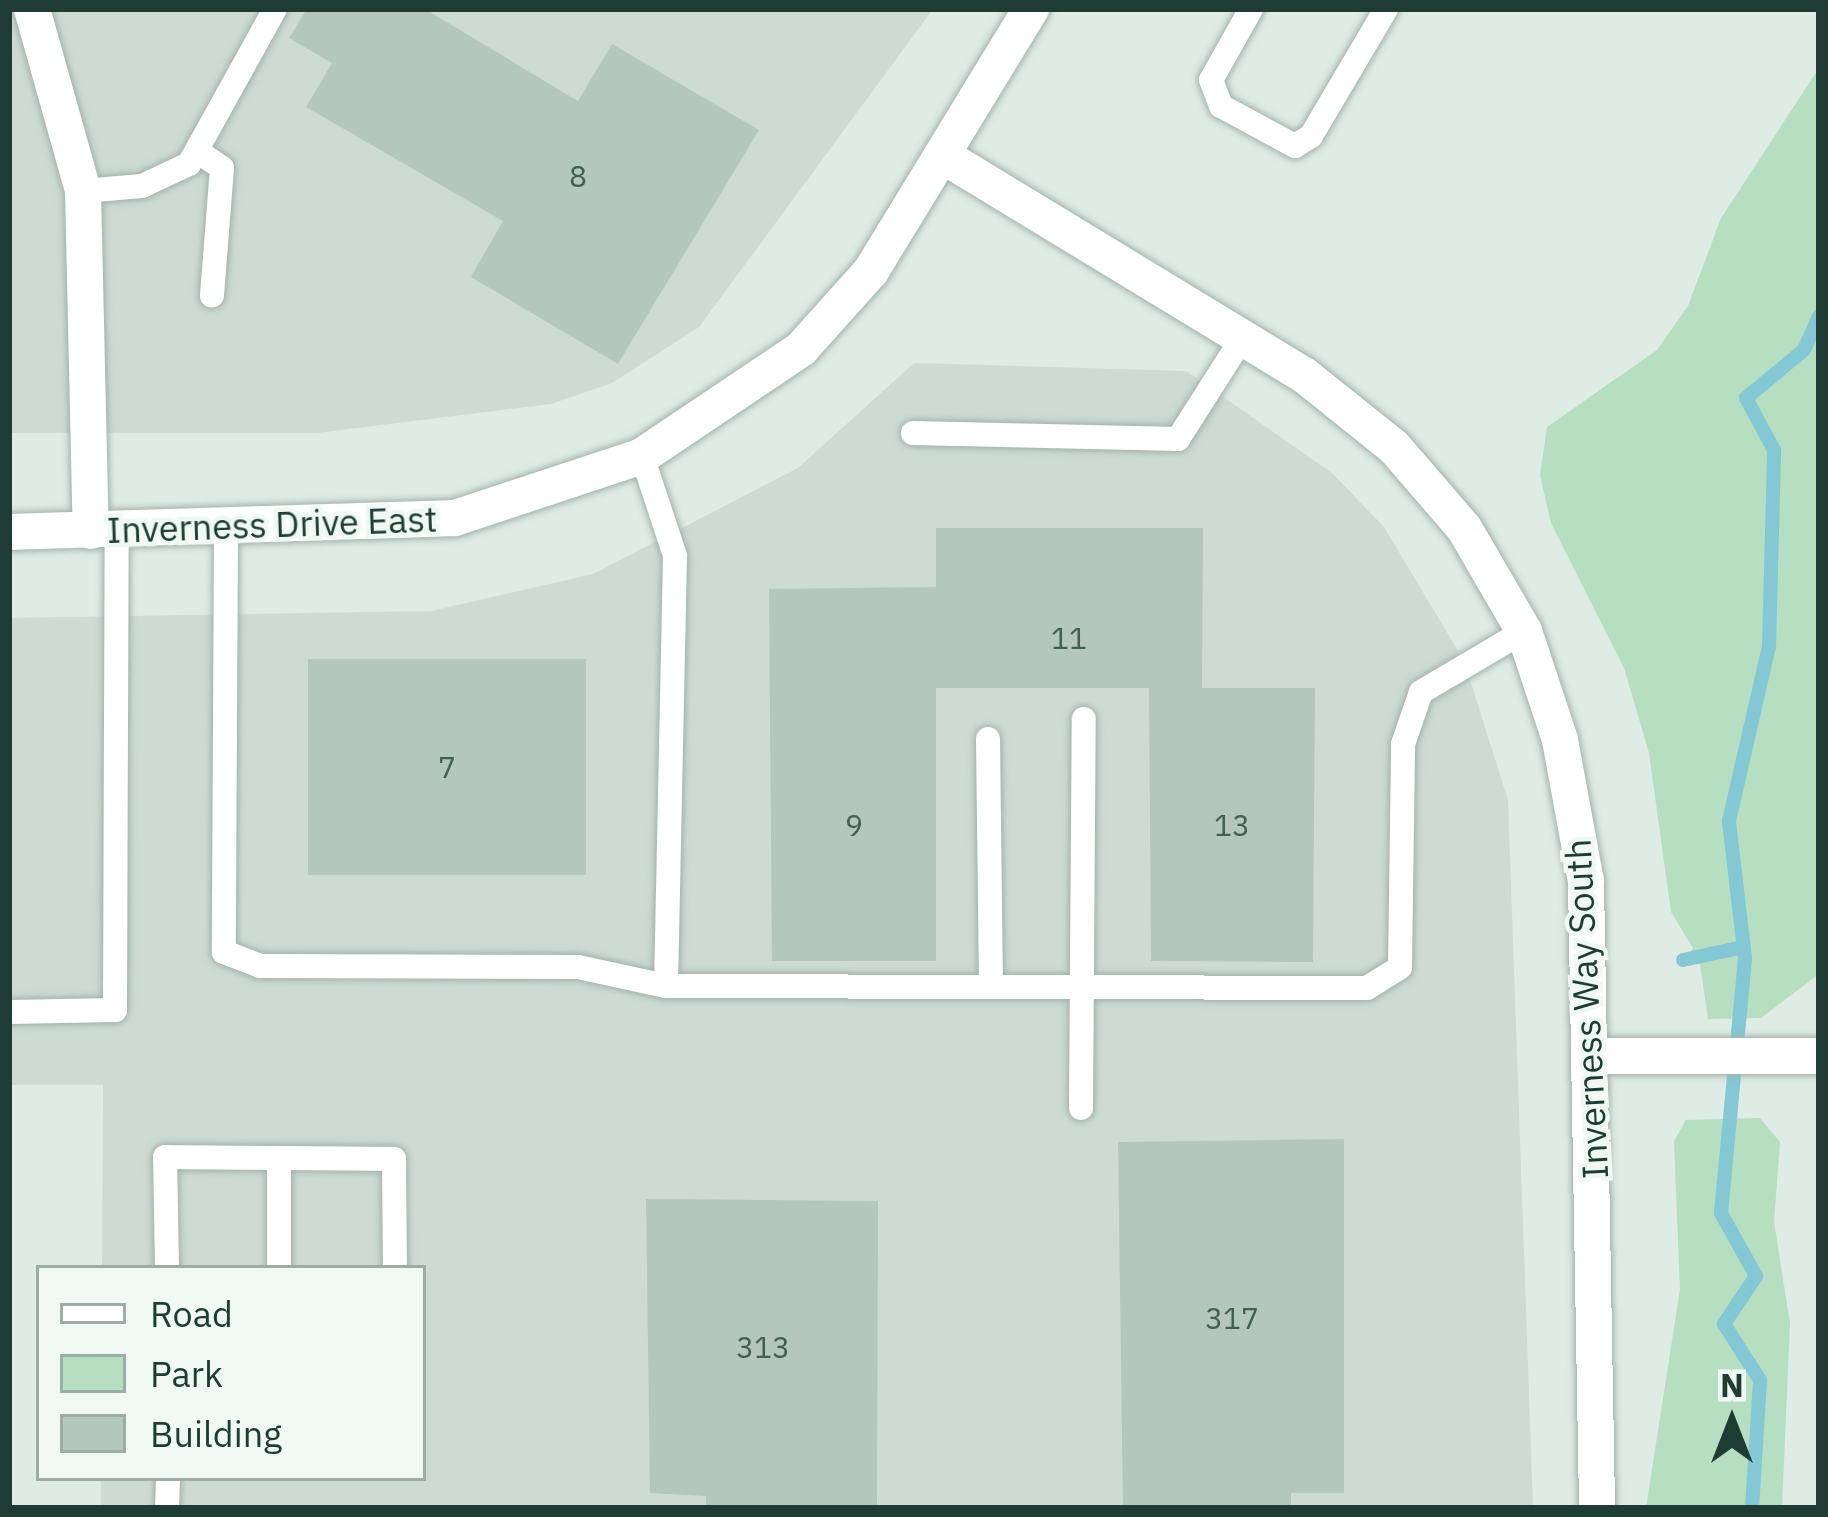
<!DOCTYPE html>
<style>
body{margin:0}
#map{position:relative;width:1828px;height:1517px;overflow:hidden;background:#dfebe5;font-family:"IBM Plex Sans",sans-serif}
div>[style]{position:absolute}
.built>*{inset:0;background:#cddbd4}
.green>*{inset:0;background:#b6dec0}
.stream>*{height:14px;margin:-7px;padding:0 7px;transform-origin:7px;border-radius:7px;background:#83c8d4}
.building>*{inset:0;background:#b4c6be;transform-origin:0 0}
.roads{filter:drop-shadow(0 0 3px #a2b3ac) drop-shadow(0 0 3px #a2b3ac)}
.lane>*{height:24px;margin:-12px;padding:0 12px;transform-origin:12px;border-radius:12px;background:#fff}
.street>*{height:36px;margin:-18px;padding:0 18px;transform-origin:18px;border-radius:18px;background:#fff}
.secondary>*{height:36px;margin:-18px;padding:0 18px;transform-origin:18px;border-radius:18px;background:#fff}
span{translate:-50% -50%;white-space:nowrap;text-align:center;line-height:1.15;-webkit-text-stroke:9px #eff8f3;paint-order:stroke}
.number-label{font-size:30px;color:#445e56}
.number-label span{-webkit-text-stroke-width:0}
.street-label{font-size:36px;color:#1f3c34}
.frame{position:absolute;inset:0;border:12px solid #1f3c34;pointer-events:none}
.legend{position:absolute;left:36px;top:1265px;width:390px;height:216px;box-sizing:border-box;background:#eff8f3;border:3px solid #9cada7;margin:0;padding:15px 21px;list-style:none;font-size:36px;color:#1f3c34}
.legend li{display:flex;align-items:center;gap:24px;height:60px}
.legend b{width:60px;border:3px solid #9cada7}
.north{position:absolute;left:1672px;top:1361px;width:120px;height:120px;-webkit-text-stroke:9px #eff8f3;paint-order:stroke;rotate:0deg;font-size:33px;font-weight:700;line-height:48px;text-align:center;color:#1f3c34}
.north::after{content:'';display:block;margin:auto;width:42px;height:54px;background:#1f3c34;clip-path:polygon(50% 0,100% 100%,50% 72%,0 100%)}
</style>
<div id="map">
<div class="built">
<div style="clip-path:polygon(9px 9px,933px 9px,699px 327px,612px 383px,551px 404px,317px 433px,9px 433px)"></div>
<div style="clip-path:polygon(914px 363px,1186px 371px,1332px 473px,1384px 527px,1464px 661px,1508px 800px,1533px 1508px,101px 1508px,101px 1478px,423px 1478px,423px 1268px,102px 1268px,103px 1085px,9px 1085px,9px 618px,431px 611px,593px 574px,798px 468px)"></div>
</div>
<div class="green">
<div style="clip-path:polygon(1819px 68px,1819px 974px,1761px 1018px,1708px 1019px,1700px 964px,1684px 964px,1693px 948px,1671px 912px,1649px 753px,1624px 668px,1551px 523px,1540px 475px,1547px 427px,1657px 350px,1688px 306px,1721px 218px)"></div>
<div style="clip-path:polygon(1760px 1118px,1780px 1142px,1774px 1222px,1790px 1323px,1782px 1508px,1646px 1508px,1680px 1289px,1674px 1141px,1686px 1120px)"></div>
</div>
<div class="stream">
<div style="left:1683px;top:960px;width:61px;rotate:-12.2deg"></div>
<div style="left:1752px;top:1508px;width:128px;rotate:-86.4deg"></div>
<div style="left:1760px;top:1380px;width:67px;rotate:-122.7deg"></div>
<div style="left:1724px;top:1324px;width:58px;rotate:-56.3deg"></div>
<div style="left:1756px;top:1276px;width:72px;rotate:-119.1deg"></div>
<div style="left:1721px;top:1213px;width:256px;rotate:-84.6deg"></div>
<div style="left:1745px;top:958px;width:138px;rotate:-96.7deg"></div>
<div style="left:1729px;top:821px;width:179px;rotate:-77.1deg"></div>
<div style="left:1769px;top:647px;width:197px;rotate:-88.5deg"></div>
<div style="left:1774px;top:450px;width:59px;rotate:-118.3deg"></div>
<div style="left:1746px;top:398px;width:75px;rotate:-39.6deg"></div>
<div style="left:1804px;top:350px;width:37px;rotate:-66deg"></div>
</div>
<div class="building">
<div style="clip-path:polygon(307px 9px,425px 9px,578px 101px,612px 44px,759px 130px,618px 364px,471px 277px,503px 221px,306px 107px,332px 63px,289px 38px)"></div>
<div style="clip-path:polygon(936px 528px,1203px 528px,1202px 688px,1315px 688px,1313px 962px,1151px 961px,1149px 688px,936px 688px,936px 961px,772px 961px,769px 589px,936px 587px)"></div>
<div style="left:586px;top:659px;width:216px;height:278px;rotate:90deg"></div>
<div style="clip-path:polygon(1344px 1139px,1344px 1493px,1291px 1493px,1291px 1508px,1123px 1508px,1118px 1142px)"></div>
<div style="clip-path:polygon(646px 1199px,878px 1201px,877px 1508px,706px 1508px,706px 1496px,650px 1493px)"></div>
</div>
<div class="roads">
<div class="lane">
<div style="left:1251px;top:9px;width:81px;rotate:119.4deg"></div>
<div style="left:1211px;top:80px;width:28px;rotate:69deg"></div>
<div style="left:1221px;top:106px;width:84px;rotate:28.4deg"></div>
<div style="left:1295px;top:146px;width:19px;rotate:-32deg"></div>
<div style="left:1311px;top:136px;width:147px;rotate:-59.4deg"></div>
<div style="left:197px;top:151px;width:30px;rotate:34deg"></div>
<div style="left:222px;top:168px;width:128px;rotate:94.5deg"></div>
<div style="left:83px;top:191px;width:59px;rotate:-4.8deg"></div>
<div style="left:142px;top:186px;width:52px;rotate:-25.1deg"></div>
<div style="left:189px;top:164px;width:177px;rotate:-61deg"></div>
<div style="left:913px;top:433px;width:265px;rotate:1.3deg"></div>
<div style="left:1178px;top:439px;width:121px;rotate:-57.5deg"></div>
<div style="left:642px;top:456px;width:105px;rotate:71.7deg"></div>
<div style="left:675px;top:556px;width:430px;rotate:91.2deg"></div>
<div style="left:226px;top:531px;width:421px;rotate:90.3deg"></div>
<div style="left:224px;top:952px;width:39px;rotate:21deg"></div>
<div style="left:260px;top:966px;width:318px;rotate:0.2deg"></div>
<div style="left:578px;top:967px;width:90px;rotate:12.2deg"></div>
<div style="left:666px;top:986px;width:701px;rotate:0.16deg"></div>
<div style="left:1367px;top:988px;width:39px;rotate:-32deg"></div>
<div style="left:1400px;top:967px;width:223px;rotate:-89.2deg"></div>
<div style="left:1403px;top:744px;width:55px;rotate:-70.9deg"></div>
<div style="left:1421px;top:692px;width:120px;rotate:-30.6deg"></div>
<div style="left:988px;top:739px;width:248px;rotate:89.3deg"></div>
<div style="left:9px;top:1012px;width:106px;rotate:-1.1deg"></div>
<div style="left:115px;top:1010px;width:479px;rotate:-89.8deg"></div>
<div style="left:1081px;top:1108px;width:389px;rotate:-89.6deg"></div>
<div style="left:279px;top:1158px;width:110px;rotate:90deg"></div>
<div style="left:167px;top:1268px;width:111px;rotate:-91deg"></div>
<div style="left:165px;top:1157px;width:229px;rotate:0.5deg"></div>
<div style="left:394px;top:1159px;width:109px;rotate:89.5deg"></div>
<div style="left:167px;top:1508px;width:30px;rotate:-88deg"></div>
</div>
<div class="street">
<div style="left:32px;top:9px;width:189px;rotate:74.3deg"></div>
<div style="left:83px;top:191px;width:340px;rotate:88.7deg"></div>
<div style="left:945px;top:157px;width:420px;rotate:31.3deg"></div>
<div style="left:1304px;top:375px;width:115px;rotate:38.7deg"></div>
<div style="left:1394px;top:447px;width:107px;rotate:49.2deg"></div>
<div style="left:1464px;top:528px;width:119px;rotate:59.8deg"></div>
<div style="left:1524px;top:631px;width:115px;rotate:71.7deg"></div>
<div style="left:1560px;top:740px;width:143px;rotate:79.6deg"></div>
<div style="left:1586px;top:881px;width:627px;rotate:88.99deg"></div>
<div style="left:1594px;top:1056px;width:225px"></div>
</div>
<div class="secondary">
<div style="left:9px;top:532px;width:446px;rotate:-1.8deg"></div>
<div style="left:455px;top:518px;width:197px;rotate:-18.3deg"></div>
<div style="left:642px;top:456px;width:192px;rotate:-33.9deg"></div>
<div style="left:801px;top:349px;width:105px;rotate:-48.1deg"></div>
<div style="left:871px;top:271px;width:307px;rotate:-58.6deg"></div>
</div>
</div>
<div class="number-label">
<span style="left:578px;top:176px">8</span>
<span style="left:1069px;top:638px">11</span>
<span style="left:447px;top:767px">7</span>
<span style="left:854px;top:825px">9</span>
<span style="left:1232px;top:825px">13</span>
<span style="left:1232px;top:1318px">317</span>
<span style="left:763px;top:1347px">313</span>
</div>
<div class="street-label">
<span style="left:272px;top:524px;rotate:-2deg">Inverness Drive East</span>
<span style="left:1586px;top:1009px;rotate:-93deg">Inverness Way South</span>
</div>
<div class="frame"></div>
<ul class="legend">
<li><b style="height:15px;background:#fff"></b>Road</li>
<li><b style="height:33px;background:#b6dec0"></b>Park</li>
<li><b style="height:33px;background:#b4c6be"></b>Building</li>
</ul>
<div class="north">N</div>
</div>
